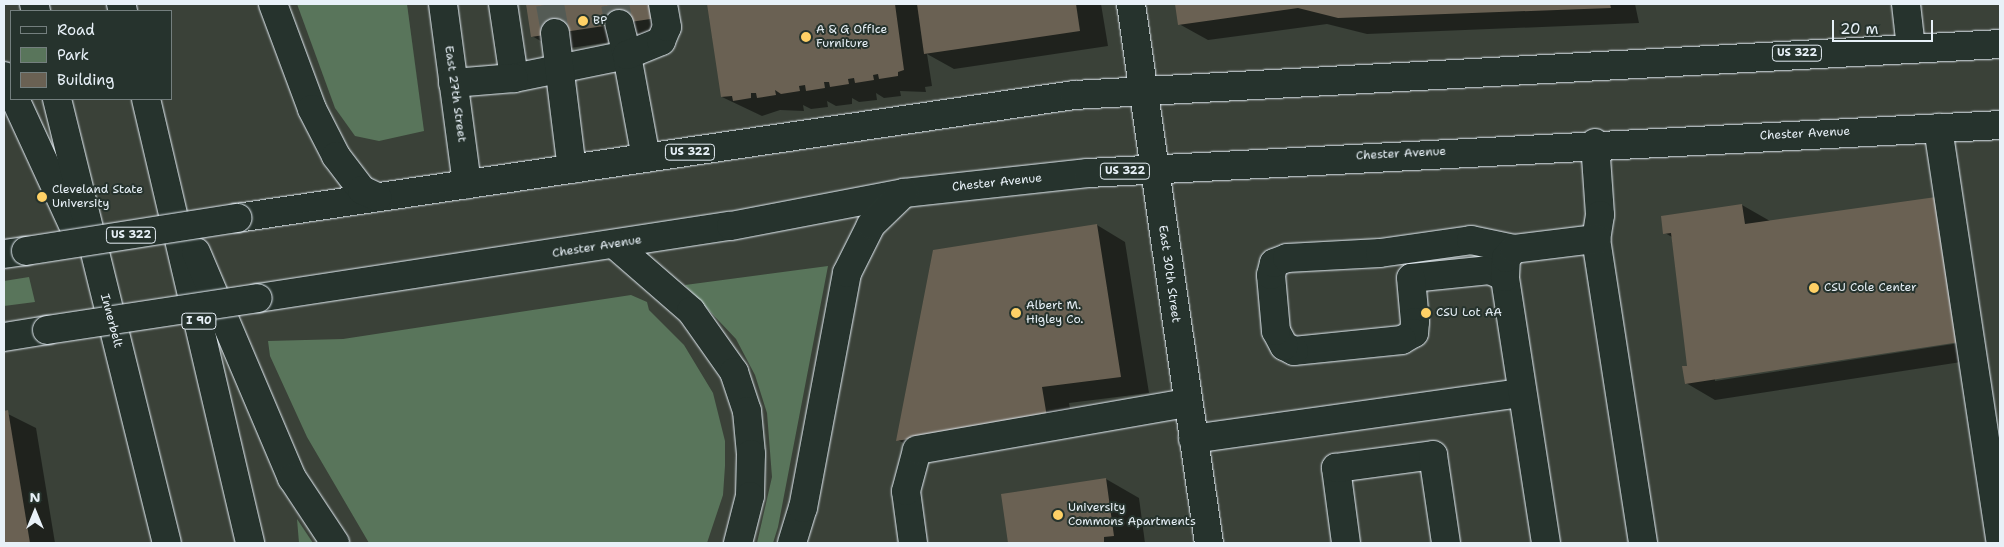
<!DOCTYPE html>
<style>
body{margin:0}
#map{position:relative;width:2004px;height:547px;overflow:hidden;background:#3a4138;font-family:"Shantell Sans",sans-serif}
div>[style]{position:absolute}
.green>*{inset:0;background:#59755b}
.shadow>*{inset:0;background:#0007}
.building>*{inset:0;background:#6a6153}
.minor-tunnel>*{height:28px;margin-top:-14px;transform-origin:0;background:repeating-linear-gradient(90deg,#545b55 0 28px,transparent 0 42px)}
.roads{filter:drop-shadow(0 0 1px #e8f1f8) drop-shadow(0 0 1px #e8f1f8)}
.minor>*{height:28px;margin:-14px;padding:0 14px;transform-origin:14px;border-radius:14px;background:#26332d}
.major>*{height:28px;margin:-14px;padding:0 14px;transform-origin:14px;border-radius:14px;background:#26332d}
.highway>*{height:28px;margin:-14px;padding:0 14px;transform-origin:14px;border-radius:14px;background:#26332d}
.bridges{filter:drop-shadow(0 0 1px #e8f1f8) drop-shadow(0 0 1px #e8f1f8)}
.major-bridge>*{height:28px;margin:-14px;padding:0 14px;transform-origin:14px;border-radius:14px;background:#26332d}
.dots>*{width:14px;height:14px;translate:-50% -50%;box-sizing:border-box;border:2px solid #26332d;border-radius:50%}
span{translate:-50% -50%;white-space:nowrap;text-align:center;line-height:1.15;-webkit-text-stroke:4px #26332d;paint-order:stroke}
.shield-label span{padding:1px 4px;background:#26332d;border:1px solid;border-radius:4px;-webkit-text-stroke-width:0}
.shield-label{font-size:11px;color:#e8f1f8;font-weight:700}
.poi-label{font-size:12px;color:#e8f1f8}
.left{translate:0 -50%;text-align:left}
.street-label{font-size:12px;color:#e8f1f8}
.frame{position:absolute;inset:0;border:5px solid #e8f1f8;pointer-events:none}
.legend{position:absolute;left:10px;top:10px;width:162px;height:90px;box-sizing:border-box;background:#26332d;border:1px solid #747f7e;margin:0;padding:6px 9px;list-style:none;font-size:15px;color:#e8f1f8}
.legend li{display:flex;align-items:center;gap:10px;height:25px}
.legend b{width:25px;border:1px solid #747f7e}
.north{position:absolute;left:10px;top:487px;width:50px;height:50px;-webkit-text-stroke:4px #26332d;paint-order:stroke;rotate:0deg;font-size:14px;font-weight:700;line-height:20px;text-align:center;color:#e8f1f8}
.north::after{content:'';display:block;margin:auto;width:18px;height:22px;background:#e8f1f8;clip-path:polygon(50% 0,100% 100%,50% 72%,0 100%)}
.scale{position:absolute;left:1832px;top:20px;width:101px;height:22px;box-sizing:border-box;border:2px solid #e8f1f8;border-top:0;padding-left:6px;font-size:15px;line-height:18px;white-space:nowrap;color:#e8f1f8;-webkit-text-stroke:4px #26332d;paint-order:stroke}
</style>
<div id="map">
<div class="green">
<div style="clip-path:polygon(297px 4px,407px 4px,424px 131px,379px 141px,355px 136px,335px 108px)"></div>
<div style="clip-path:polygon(828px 266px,778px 527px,773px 543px,757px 543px,772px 477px,767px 413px,755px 375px,736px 339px,685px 285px)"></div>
<div style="clip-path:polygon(29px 277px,35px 302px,4px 306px,4px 281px)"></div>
<div style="clip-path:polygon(631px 295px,647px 302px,649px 310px,684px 345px,713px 393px,725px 441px,725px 466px,723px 495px,707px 543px,369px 543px,307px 437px,270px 356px,268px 341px,343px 339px)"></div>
<div style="clip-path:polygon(297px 519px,313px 543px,299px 543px)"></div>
</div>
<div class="shadow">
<div style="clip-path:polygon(527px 4px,677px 4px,681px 32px,556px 50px,532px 36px)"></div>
<div style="clip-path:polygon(708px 4px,1101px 4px,1108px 46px,954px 69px,927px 54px,932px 86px,925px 87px,926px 92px,900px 91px,901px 96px,884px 98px,876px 93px,877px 100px,859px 102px,852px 98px,852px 104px,836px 106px,827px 101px,828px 107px,811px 109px,803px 105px,804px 111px,780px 110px,762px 116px,722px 97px)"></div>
<div style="clip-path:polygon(1176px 4px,1635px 4px,1639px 23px,1367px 34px,1327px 24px,1208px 40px,1179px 24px)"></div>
<div style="clip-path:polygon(evenodd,1742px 205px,1770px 221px,1964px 214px,1987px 358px,1715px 400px,1686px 383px,1689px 367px,1672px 237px,1665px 233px,1742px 205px,1966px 340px,1966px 342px,1715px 381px,1715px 378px,1966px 340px)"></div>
<div style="clip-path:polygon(1097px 225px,1125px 242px,1149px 393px,1069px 403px,1074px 433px,926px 456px,898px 440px)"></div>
<div style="clip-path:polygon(4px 412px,36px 428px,55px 543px,4px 543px)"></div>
<div style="clip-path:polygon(1106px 479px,1139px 498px,1145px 543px,1010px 543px,1002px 495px)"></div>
</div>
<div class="building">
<div style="clip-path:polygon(526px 4px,655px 4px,657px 18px,531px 37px)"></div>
<div style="clip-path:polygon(707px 4px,895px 4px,904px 70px,898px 72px,898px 76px,879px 79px,878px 74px,873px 75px,874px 80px,855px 83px,854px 78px,848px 79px,849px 84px,830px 87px,829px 82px,824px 82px,825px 88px,806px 91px,805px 85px,799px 86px,800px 91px,781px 94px,775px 90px,776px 95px,757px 98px,756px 93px,751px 93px,751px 98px,733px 101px,732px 96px,721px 97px)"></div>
<div style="clip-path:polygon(917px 4px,1076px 4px,1080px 31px,924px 54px)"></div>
<div style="clip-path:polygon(1175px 4px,1610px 4px,1611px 8px,1338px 18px,1298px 8px,1178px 25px)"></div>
<div style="clip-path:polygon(1936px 197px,1960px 342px,1685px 384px,1682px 366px,1687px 366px,1671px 233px,1663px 234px,1661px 216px,1742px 204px,1745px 224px)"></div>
<div style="clip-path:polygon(1097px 224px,1121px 377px,1042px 387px,1047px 417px,896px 441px,933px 250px)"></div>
<div style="clip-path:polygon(8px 410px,30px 543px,4px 543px,4px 411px)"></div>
<div style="clip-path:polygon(1106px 478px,1114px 536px,1104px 537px,1104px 543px,1008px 543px,1001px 494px)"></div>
</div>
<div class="minor-tunnel">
<div style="left:550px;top:4px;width:29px;rotate:80deg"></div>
<div style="left:615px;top:4px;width:20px;rotate:79deg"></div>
</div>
<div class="roads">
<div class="minor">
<div style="left:443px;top:4px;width:182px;rotate:82.4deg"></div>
<div style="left:503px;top:4px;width:75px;rotate:81.5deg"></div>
<div style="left:514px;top:78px;width:115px;rotate:-11.5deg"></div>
<div style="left:627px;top:55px;width:32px;rotate:-104deg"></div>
<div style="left:1906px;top:4px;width:44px;rotate:83.5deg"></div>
<div style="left:555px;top:33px;width:137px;rotate:82.9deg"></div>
<div style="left:453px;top:83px;width:61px;rotate:-4.7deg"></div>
<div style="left:1938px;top:128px;width:417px;rotate:81.4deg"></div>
<div style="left:1595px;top:143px;width:72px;rotate:86deg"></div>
<div style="left:1600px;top:215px;width:24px;rotate:99deg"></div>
<div style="left:1596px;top:239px;width:308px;rotate:81.2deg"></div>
<div style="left:646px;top:158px;width:105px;rotate:-100.5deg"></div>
<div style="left:627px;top:55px;width:37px;rotate:-22deg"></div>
<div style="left:661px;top:41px;width:15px;rotate:-67deg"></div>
<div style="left:667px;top:27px;width:23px;rotate:-100deg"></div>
<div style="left:1505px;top:277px;width:17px;rotate:-155deg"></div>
<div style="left:1490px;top:270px;width:79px;rotate:174.2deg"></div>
<div style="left:1411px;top:278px;width:44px;rotate:84.8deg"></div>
<div style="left:1415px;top:322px;width:11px;rotate:95deg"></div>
<div style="left:1414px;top:333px;width:14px;rotate:150deg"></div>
<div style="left:1402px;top:340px;width:109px;rotate:174.2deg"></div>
<div style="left:1294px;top:351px;width:11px;rotate:-153deg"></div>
<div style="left:1284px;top:346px;width:17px;rotate:-118deg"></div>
<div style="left:1276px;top:331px;width:56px;rotate:-95.1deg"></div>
<div style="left:1271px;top:275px;width:12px;rotate:-76deg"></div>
<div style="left:1274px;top:263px;width:14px;rotate:-21deg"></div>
<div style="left:1287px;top:258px;width:93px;rotate:-3.1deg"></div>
<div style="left:1380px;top:253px;width:92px;rotate:-8.1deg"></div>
<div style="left:1471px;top:240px;width:44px;rotate:11.8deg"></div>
<div style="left:1193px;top:439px;width:332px;rotate:-8deg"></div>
<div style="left:913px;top:543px;width:52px;rotate:-97.7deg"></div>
<div style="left:906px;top:491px;width:42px;rotate:-75deg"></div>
<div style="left:917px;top:450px;width:274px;rotate:-9.9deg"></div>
<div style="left:1346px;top:543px;width:76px;rotate:-97.6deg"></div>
<div style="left:1336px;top:468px;width:98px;rotate:-7.6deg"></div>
<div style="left:1433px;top:455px;width:89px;rotate:81.6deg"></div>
<div style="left:1546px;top:543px;width:269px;rotate:-98.8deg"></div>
<div style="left:1505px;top:277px;width:19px;rotate:-87deg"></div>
<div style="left:1506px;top:258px;width:12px;rotate:-48deg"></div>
<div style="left:1514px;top:249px;width:83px;rotate:-7deg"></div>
</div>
<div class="major">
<div style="left:1131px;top:4px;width:545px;rotate:81.77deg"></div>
<div style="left:237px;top:218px;width:846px;rotate:-8.36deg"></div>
<div style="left:1074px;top:95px;width:927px;rotate:-3.15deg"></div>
<div style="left:4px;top:254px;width:22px;rotate:-8deg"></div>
<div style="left:258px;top:298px;width:478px;rotate:-8.7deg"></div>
<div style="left:731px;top:226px;width:176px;rotate:-10.8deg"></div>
<div style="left:904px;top:193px;width:185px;rotate:-6.2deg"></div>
<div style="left:1088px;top:173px;width:913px;rotate:-3.01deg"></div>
<div style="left:4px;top:337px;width:44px;rotate:-9.2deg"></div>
</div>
<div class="highway">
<div style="left:34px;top:4px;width:7px;rotate:74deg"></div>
<div style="left:121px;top:4px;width:7px;rotate:74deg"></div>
<div style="left:273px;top:4px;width:112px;rotate:69.6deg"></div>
<div style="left:312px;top:109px;width:53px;rotate:62.9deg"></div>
<div style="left:336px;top:156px;width:43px;rotate:52.6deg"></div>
<div style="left:362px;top:190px;width:17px;rotate:25deg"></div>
<div style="left:4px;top:76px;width:16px;rotate:63deg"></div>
<div style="left:15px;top:99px;width:151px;rotate:65.3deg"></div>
<div style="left:57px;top:99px;width:457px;rotate:76.1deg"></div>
<div style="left:146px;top:99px;width:456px;rotate:76.8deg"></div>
<div style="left:614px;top:244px;width:102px;rotate:41deg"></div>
<div style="left:691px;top:311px;width:75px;rotate:54.8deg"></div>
<div style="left:734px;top:372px;width:41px;rotate:71.6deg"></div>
<div style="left:747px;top:411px;width:43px;rotate:84.7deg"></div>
<div style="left:751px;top:454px;width:42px;rotate:91.4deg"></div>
<div style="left:750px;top:496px;width:49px;rotate:104.3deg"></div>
<div style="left:196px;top:252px;width:246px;rotate:67deg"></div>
<div style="left:292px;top:478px;width:78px;rotate:56.5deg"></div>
<div style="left:792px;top:543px;width:37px;rotate:-73deg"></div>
<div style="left:803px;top:508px;width:239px;rotate:-79.4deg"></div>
<div style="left:847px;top:273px;width:54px;rotate:-63.4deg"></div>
<div style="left:871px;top:225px;width:46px;rotate:-44.1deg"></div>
</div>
</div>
<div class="bridges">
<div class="major-bridge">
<div style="left:26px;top:251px;width:214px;rotate:-8.9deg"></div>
<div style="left:47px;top:330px;width:213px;rotate:-8.6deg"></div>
</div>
</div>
<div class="dots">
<div style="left:583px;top:21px;background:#ffd166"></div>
<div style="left:806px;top:37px;background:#ffd166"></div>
<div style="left:42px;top:197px;background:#ffd166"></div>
<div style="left:1814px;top:288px;background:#ffd166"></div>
<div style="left:1016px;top:313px;background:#ffd166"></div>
<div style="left:1426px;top:313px;background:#ffd166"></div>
<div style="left:1058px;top:515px;background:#ffd166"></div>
</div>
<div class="shield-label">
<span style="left:1797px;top:53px">US 322</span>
<span style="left:690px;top:152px">US 322</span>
<span style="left:1125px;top:171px">US 322</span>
<span style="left:131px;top:235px">US 322</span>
<span style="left:199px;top:321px">I 90</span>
</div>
<div class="poi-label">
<span class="left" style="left:593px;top:21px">BP</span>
<span class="left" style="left:816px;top:37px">A &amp; G Office<br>Furniture</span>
<span class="left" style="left:52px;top:197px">Cleveland State<br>University</span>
<span class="left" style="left:1824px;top:288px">CSU Cole Center</span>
<span class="left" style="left:1026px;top:313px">Albert M.<br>Higley Co.</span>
<span class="left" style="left:1436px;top:313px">CSU Lot AA</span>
<span class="left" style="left:1068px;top:515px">University<br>Commons Apartments</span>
</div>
<div class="street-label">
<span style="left:455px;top:94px;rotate:82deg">East 27th Street</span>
<span style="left:1805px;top:134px;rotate:-3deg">Chester Avenue</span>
<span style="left:1401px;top:154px;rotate:-3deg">Chester Avenue</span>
<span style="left:997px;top:183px;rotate:-6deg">Chester Avenue</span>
<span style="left:597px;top:247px;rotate:-9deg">Chester Avenue</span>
<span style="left:1169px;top:274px;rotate:82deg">East 30th Street</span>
<span style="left:111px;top:321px;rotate:75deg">Innerbelt</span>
</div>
<div class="frame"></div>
<ul class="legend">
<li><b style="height:6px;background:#26332d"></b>Road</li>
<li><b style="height:14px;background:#59755b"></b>Park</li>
<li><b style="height:14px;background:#6a6153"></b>Building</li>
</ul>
<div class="north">N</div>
<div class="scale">20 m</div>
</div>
